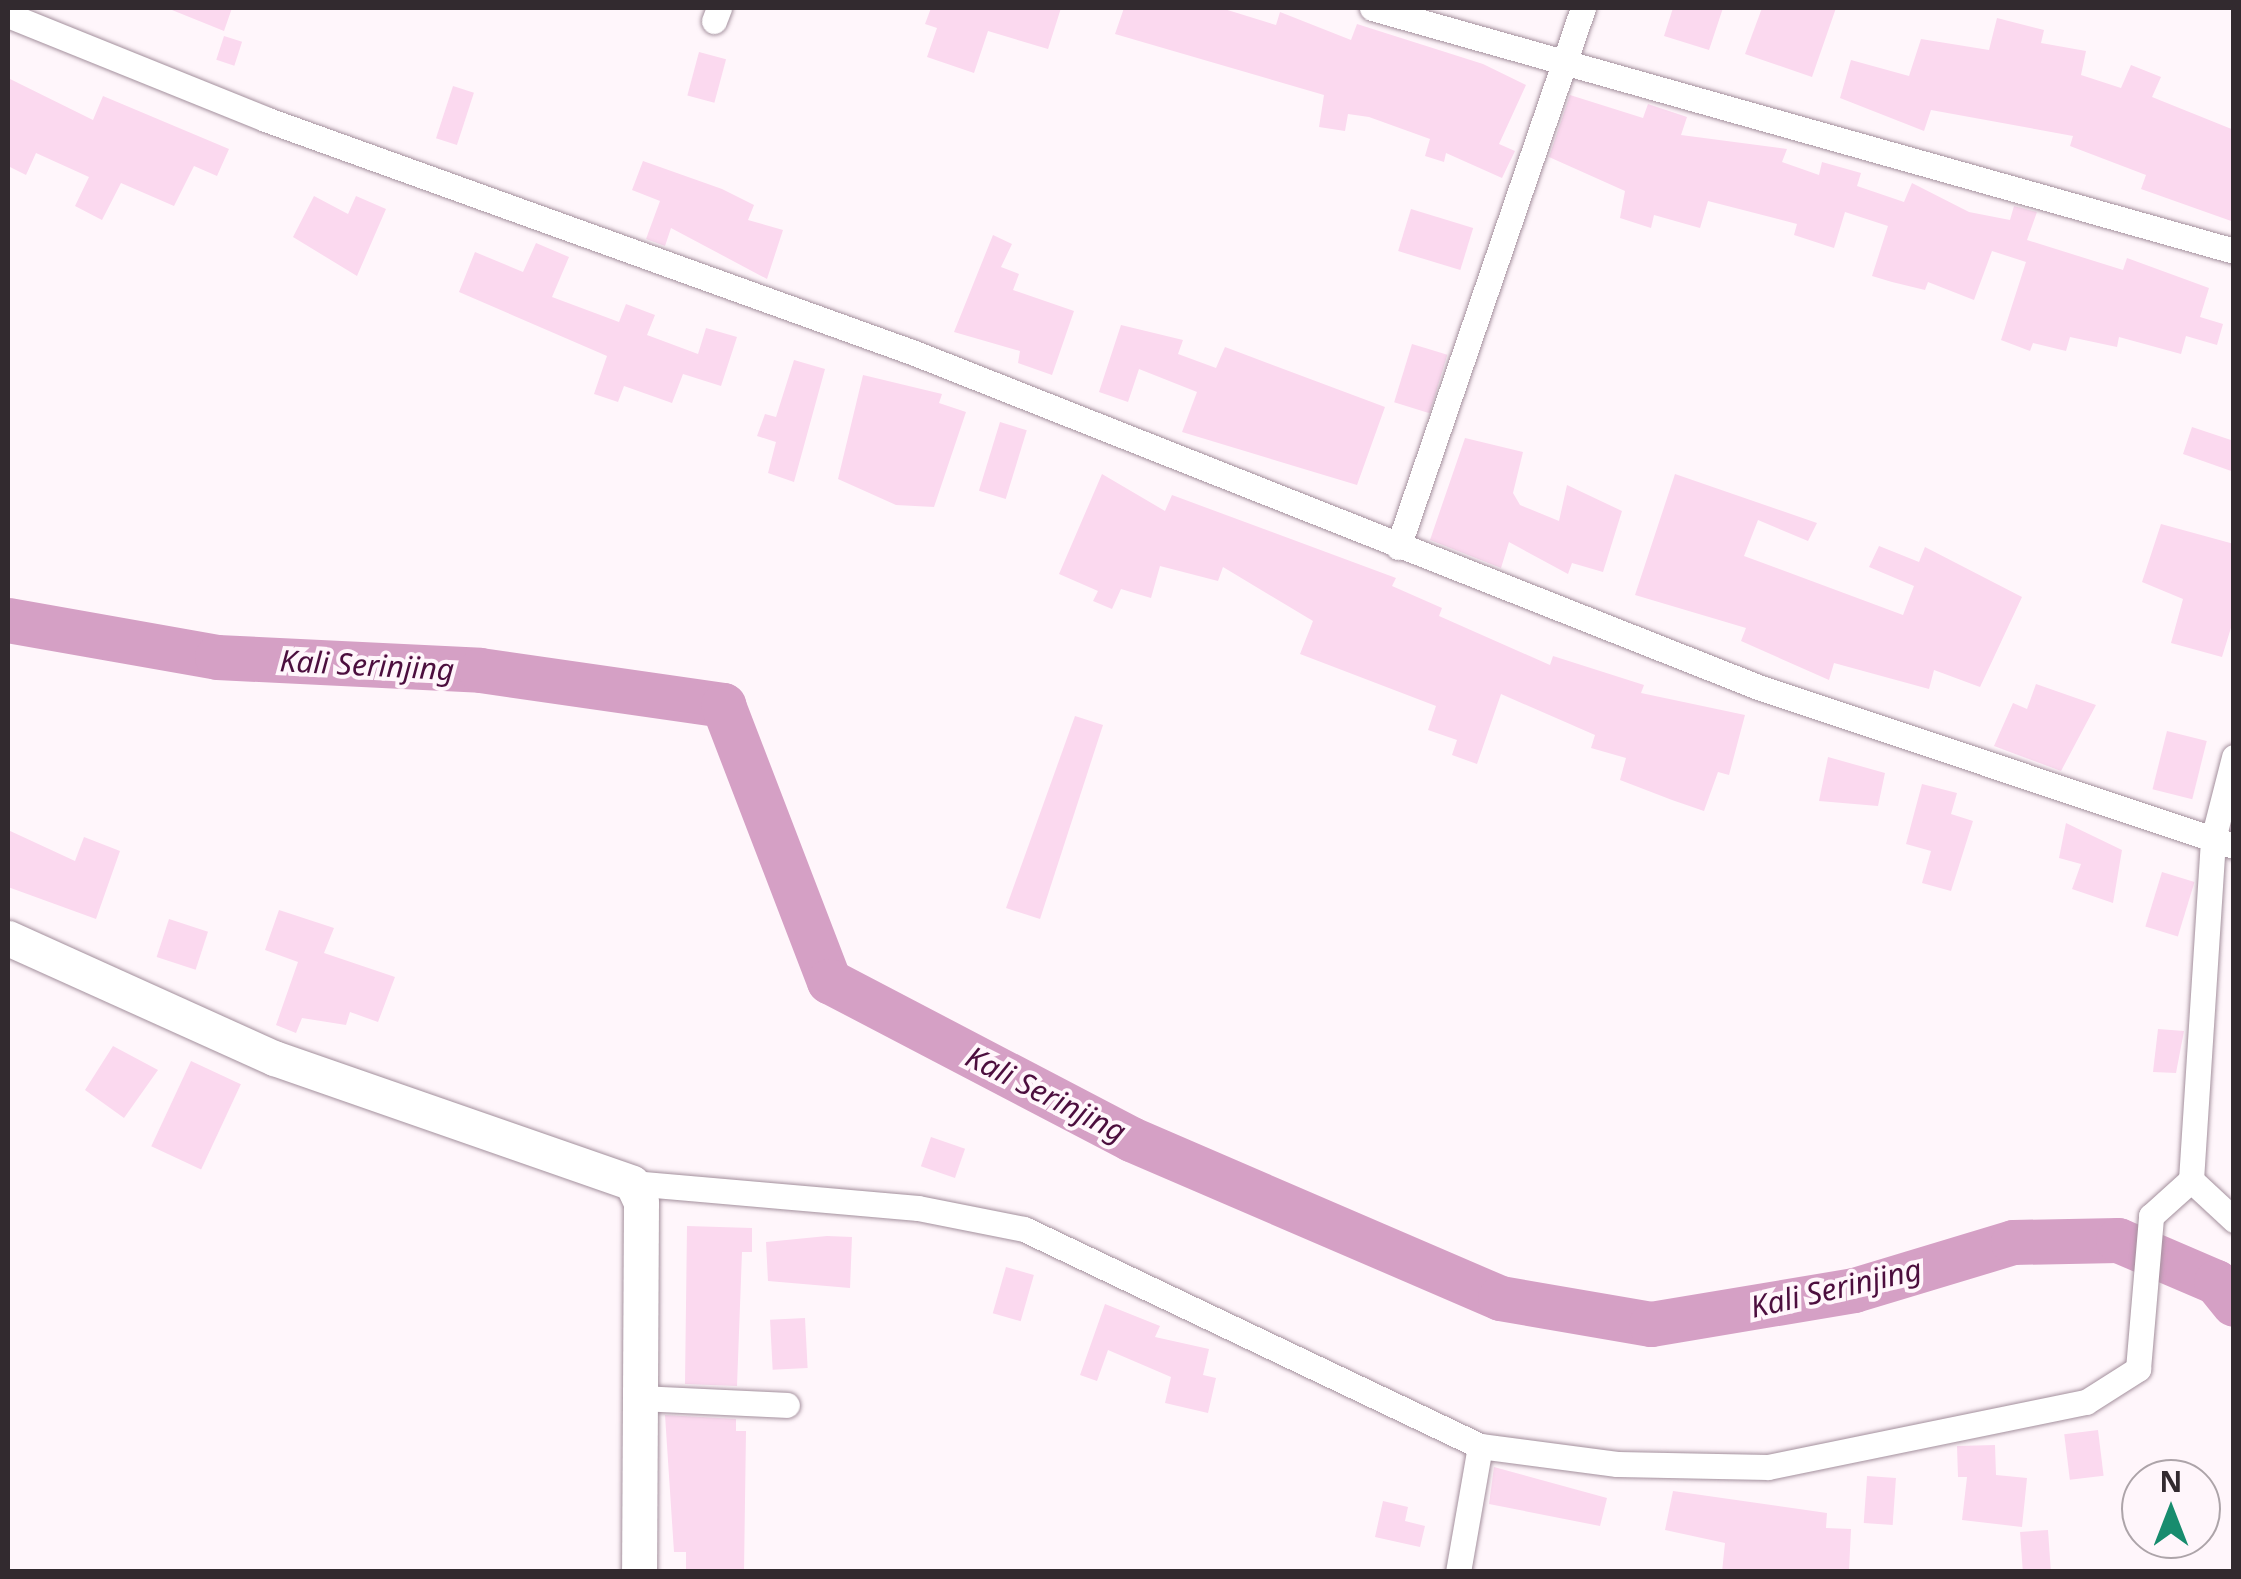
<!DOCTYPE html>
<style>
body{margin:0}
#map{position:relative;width:2241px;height:1579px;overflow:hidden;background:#fff6fb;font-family:"Noto Sans",sans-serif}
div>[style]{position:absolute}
.river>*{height:45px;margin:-22.5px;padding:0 22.5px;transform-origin:22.5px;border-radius:22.5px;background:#d5a0c5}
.building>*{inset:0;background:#fbd9ef;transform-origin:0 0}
.roads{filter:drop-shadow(0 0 2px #a4909d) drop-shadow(0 0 2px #a4909d)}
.street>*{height:25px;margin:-12.5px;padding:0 12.5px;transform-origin:12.5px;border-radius:12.5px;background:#fff}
.secondary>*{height:35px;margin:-17.5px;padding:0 17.5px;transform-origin:17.5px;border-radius:17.5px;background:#fff}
span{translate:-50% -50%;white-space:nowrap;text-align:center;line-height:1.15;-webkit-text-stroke:8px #fff6fb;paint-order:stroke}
.water-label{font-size:30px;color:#4c0e3e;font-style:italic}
.frame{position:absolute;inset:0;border:10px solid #322a2f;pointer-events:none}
.north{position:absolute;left:2121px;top:1459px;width:100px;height:100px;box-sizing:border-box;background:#fff6fb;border:2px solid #ada4a9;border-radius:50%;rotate:0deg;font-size:28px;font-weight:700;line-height:40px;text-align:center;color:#322a2f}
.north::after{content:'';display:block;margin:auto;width:35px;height:45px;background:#188c6e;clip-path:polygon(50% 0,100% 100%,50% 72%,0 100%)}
</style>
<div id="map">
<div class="river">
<div style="left:8px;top:620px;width:212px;rotate:10deg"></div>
<div style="left:217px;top:657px;width:263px;rotate:2.8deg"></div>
<div style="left:480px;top:670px;width:246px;rotate:8.2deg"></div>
<div style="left:723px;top:705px;width:296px;rotate:69deg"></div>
<div style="left:829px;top:981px;width:341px;rotate:27.6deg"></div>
<div style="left:1131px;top:1139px;width:402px;rotate:23.3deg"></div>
<div style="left:1500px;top:1298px;width:153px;rotate:9.8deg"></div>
<div style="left:1651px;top:1324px;width:206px;rotate:-9.5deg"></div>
<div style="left:1854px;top:1290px;width:166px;rotate:-16.8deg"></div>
<div style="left:2013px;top:1242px;width:105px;rotate:-1.1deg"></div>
<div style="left:2118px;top:1240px;width:107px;rotate:23.2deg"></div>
<div style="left:2216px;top:1282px;width:28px;rotate:51deg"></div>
</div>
<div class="building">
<div style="clip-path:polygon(167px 8px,232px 8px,224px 31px)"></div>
<div style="clip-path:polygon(931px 8px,1061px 8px,1048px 49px,988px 31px,974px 73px,927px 57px,937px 28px,925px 24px)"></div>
<div style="clip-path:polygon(1124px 8px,1221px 8px,1276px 25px,1280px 12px,1351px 40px,1357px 24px,1483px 64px,1526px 85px,1499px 144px,1515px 151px,1502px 178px,1446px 153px,1444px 162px,1425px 156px,1430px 139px,1369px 117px,1348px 114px,1345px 131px,1319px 127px,1324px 95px,1115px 34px)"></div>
<div style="clip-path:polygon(1673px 8px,1723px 8px,1709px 50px,1664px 36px)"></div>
<div style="clip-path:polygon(1762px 8px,1836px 8px,1812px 77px,1745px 54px)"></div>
<div style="clip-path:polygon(1997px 18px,2044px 30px,2041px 43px,2086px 51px,2081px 75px,2121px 88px,2131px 65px,2161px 77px,2152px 97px,2234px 130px,2234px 222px,2141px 189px,2146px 175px,2070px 146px,2073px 136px,1931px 110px,1924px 131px,1840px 98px,1851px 60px,1909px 76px,1921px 39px,1989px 50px)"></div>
<div style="left:224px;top:36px;width:19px;height:25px;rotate:18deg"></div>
<div style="left:699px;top:52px;width:28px;height:45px;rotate:15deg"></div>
<div style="clip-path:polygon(8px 78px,93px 120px,103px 96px,229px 149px,217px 176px,194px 166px,174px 206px,121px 183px,102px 220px,75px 206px,89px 177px,36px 153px,26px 175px,8px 166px)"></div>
<div style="left:453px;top:86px;width:22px;height:55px;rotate:18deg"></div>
<div style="clip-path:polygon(1570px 95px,1643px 118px,1648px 104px,1687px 117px,1681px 135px,1787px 149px,1782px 162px,1819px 175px,1822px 162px,1861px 173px,1857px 186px,1904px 202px,1912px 183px,1969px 212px,2010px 220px,2014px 206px,2037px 212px,2027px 240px,2123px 270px,2127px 258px,2209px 288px,2200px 317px,2223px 324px,2217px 345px,2186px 336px,2181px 354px,2119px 337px,2117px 347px,2070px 337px,2066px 351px,2033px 343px,2030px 351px,2001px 340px,2026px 262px,1992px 251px,1974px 300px,1928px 282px,1925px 290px,1892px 282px,1872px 276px,1888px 226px,1845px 212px,1834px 248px,1794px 235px,1797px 224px,1708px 201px,1700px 228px,1654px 215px,1651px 228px,1620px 218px,1625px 191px,1549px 157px)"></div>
<div style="clip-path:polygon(643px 161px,722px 189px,754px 205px,748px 220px,783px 230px,767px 279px,671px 228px,665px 246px,646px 239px,660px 201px,632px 190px)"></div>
<div style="clip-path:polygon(314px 196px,348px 214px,356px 196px,386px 209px,357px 276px,293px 237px)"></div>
<div style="left:1411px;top:209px;width:65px;height:44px;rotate:17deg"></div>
<div style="clip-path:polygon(993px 235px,1012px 244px,1001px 267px,1019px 274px,1013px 290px,1074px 311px,1052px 375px,1018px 363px,1020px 351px,954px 332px)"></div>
<div style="clip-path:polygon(536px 243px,569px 257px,552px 297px,619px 322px,626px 304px,655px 315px,647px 335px,698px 354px,706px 328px,737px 337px,721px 386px,683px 374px,672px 403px,624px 386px,618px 402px,594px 394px,607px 356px,459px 292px,475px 252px,523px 272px)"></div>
<div style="clip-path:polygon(1121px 325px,1183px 340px,1178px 354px,1216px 368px,1225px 347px,1385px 407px,1357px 485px,1182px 432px,1197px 392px,1139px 369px,1128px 402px,1099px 392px)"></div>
<div style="left:1412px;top:344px;width:37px;height:61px;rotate:17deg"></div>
<div style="clip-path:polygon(794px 360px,825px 369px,794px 482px,768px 473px,776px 442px,757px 436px,765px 414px,776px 417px)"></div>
<div style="clip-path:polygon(863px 375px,942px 394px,939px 403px,966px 412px,934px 507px,896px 505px,838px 479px)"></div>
<div style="left:1000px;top:422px;width:28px;height:72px;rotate:17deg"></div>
<div style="clip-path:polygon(2192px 427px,2234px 441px,2234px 472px,2183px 454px)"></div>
<div style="clip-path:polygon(1465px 438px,1523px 452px,1513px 493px,1520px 505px,1559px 521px,1567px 485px,1622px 511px,1603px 572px,1572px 563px,1568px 574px,1509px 542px,1501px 568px,1430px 540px)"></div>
<div style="clip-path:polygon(1102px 474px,1165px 511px,1172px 495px,1396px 578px,1392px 586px,1442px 608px,1439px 616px,1550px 665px,1553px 656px,1644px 685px,1641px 693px,1745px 715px,1729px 775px,1718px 772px,1704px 811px,1672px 800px,1620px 780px,1626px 758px,1591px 748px,1595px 735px,1501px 694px,1477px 764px,1452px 755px,1457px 740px,1428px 730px,1436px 706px,1300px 654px,1313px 621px,1223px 567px,1218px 581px,1160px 566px,1151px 598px,1121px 589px,1112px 609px,1093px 601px,1098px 591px,1059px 574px)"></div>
<div style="clip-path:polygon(1675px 474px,1817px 523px,1808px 541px,1758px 520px,1744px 556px,1903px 615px,1914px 586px,1869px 567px,1879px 546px,1919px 562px,1925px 547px,2022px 597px,1980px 687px,1934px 670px,1929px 689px,1834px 663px,1829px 680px,1741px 641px,1746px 628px,1635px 595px)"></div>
<div style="clip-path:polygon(2161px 524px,2234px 544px,2234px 618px,2222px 657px,2171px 643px,2183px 599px,2142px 582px)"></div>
<div style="clip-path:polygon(2036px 684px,2096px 705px,2061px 771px,1994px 746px,2013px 703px,2027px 709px)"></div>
<div style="clip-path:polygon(1075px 716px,1103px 725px,1040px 919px,1006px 908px)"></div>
<div style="left:2167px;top:731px;width:41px;height:60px;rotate:14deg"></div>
<div style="clip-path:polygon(1828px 757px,1885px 773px,1878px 806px,1819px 801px)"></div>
<div style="clip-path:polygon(1922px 784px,1957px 793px,1951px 814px,1973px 821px,1951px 891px,1922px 883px,1931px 851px,1906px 844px)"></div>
<div style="clip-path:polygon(2066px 823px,2122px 850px,2113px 903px,2072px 889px,2081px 864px,2059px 858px)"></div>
<div style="clip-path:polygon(8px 830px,75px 861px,84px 837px,120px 851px,96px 919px,8px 887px)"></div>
<div style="left:2162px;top:872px;width:34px;height:57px;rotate:17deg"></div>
<div style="clip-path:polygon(279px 910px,334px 928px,324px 953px,395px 977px,378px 1022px,350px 1012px,346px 1025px,302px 1018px,296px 1033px,276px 1025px,298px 962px,265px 950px)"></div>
<div style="left:169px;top:919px;width:41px;height:40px;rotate:18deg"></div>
<div style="clip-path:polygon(2158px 1029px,2184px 1031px,2176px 1073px,2153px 1072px)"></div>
<div style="clip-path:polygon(113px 1046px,158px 1070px,124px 1118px,85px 1090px)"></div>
<div style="left:191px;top:1061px;width:55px;height:94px;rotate:25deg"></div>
<div style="left:931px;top:1137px;width:36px;height:31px;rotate:19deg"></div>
<div style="clip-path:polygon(687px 1226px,752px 1228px,752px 1252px,742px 1252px,737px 1386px,685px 1384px)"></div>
<div style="clip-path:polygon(827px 1236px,852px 1237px,850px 1288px,768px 1281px,766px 1242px)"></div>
<div style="left:1006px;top:1267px;width:29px;height:48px;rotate:16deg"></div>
<div style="clip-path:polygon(1105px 1304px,1160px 1326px,1155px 1337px,1209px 1349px,1203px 1375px,1216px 1378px,1208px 1413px,1165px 1403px,1171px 1377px,1108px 1350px,1097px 1381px,1080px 1375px)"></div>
<div style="left:805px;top:1318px;width:50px;height:35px;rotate:87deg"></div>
<div style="clip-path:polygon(665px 1415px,736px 1419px,736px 1431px,746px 1431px,744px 1572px,686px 1572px,686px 1552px,674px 1552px)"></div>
<div style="left:2098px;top:1430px;width:46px;height:34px;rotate:83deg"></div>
<div style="clip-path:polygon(1995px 1445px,1996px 1475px,2027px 1478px,2022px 1527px,1962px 1520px,1967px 1477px,1958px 1477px,1957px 1446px)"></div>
<div style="clip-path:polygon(1494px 1467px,1607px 1498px,1600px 1526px,1489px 1504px)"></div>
<div style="left:1867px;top:1476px;width:29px;height:47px;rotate:4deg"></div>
<div style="clip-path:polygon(1673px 1491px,1827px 1513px,1826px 1528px,1851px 1529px,1849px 1571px,1722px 1572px,1725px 1543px,1665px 1530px)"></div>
<div style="clip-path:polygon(1383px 1501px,1408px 1507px,1405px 1521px,1425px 1526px,1420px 1547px,1375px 1537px)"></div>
<div style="left:2048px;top:1530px;width:42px;height:28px;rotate:86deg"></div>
</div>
<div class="roads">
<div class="street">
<div style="left:1372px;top:8px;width:896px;rotate:15.74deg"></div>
<div style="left:8px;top:15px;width:277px;rotate:22deg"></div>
<div style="left:265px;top:119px;width:688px;rotate:19.81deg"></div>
<div style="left:912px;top:352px;width:910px;rotate:21.6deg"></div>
<div style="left:1758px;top:687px;width:502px;rotate:18.47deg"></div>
<div style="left:714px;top:21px;width:14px;rotate:-69deg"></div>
<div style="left:1398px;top:547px;width:570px;rotate:-71.06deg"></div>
<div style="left:2191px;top:1180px;width:59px;rotate:42.9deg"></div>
<div style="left:632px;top:1183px;width:287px;rotate:5deg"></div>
<div style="left:918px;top:1208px;width:108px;rotate:11.2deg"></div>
<div style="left:1024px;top:1229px;width:505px;rotate:25.45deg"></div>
<div style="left:1480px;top:1446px;width:138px;rotate:7.5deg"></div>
<div style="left:1617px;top:1464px;width:151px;rotate:1.1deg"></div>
<div style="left:1768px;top:1467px;width:325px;rotate:-11.6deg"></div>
<div style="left:2086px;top:1402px;width:62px;rotate:-32.4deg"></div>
<div style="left:2138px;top:1369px;width:154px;rotate:-85.1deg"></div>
<div style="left:2151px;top:1216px;width:54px;rotate:-42deg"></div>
<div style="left:2191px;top:1180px;width:342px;rotate:-86.3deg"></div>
<div style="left:2213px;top:839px;width:85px;rotate:-75.6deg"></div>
<div style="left:641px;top:1398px;width:146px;rotate:2.7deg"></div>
<div style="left:1458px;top:1572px;width:128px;rotate:-80.1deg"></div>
</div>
<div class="secondary">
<div style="left:8px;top:938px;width:292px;rotate:24.3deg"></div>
<div style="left:274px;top:1058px;width:379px;rotate:19.2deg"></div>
<div style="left:632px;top:1183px;width:21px;rotate:65deg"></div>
<div style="left:641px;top:1202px;width:370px;rotate:90.3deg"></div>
</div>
</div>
<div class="water-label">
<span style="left:367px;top:665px;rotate:3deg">Kali Serinjing</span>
<span style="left:1046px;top:1094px;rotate:27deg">Kali Serinjing</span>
<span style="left:1836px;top:1288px;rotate:-13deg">Kali Serinjing</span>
</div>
<div class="frame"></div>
<div class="north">N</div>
</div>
